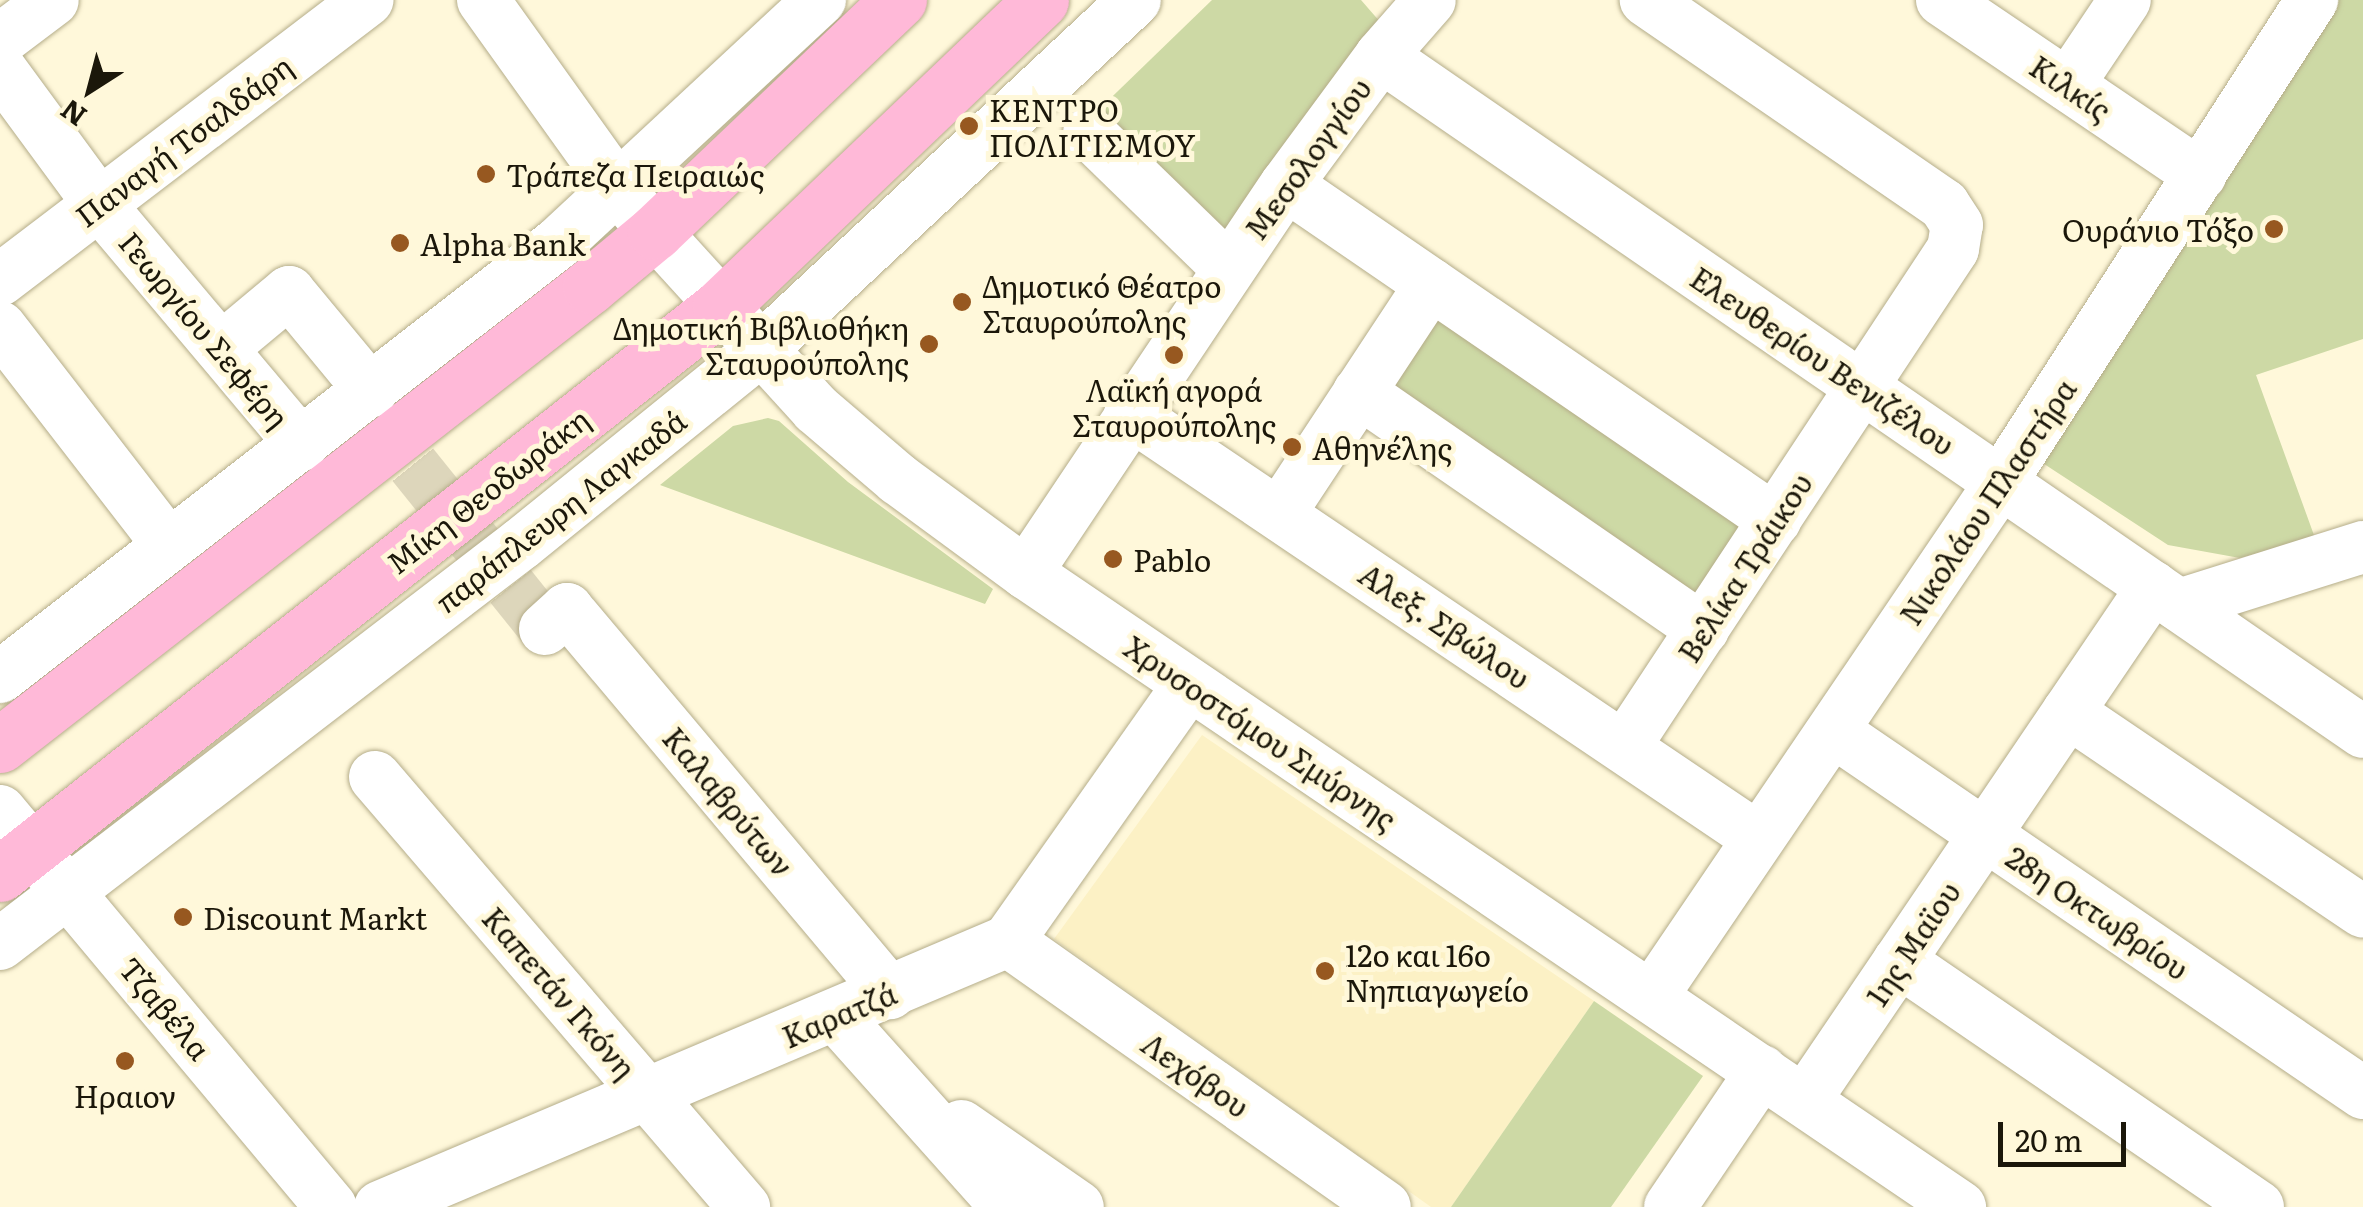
<!DOCTYPE html>
<meta charset="utf-8">
<style>
body{margin:0}
#map{position:relative;width:2363px;height:1207px;overflow:hidden;background:#fff8da;font-family:Literata,serif}
div>[style]{position:absolute}
.built>*{inset:0;background:#fcf1c5}
.green>*{inset:0;background:#cdd9a5;transform-origin:0 0}
.minor-tunnel>*{height:52px;margin-top:-26px;transform-origin:0;background:repeating-linear-gradient(90deg,#ddd6bb 0 52px,transparent 0 78px)}
.roads{filter:drop-shadow(0 0 2px #b5ad8a) drop-shadow(0 0 2px #b5ad8a)}
.minor>*{height:52px;margin:-26px;padding:0 26px;transform-origin:26px;border-radius:26px;background:#fff}
.highway>*{height:55px;margin:-27.5px;padding:0 27.5px;transform-origin:27.5px;border-radius:27.5px;background:#ffb9d8}
.dots>*{width:28px;height:28px;translate:-50% -50%;box-sizing:border-box;border:5px solid #fff8da;border-radius:50%}
span{translate:-50% -50%;white-space:nowrap;text-align:center;line-height:1.15;-webkit-text-stroke:10px #fff8da;paint-order:stroke}
.street-label{font-size:30px;color:#1b170a}
.poi-label{font-size:30px;color:#1b170a}
.left{translate:0 -50%;text-align:left}
.right{translate:-100% -50%;text-align:right}
.north{position:absolute;left:40px;top:40px;width:100px;height:100px;-webkit-text-stroke:8px #fff8da;paint-order:stroke;rotate:216deg;font-size:28px;font-weight:700;line-height:40px;text-align:center;color:#1b170a}
.north::after{content:'';display:block;margin:auto;width:35px;height:45px;background:#1b170a;clip-path:polygon(50% 0,100% 100%,50% 72%,0 100%)}
.scale{position:absolute;left:1998px;top:1122px;width:128px;height:45px;box-sizing:border-box;border:5px solid #1b170a;border-top:0;padding-left:12px;font-size:30px;line-height:35px;white-space:nowrap;color:#1b170a;-webkit-text-stroke:8px #fff8da;paint-order:stroke}
</style>
<div id="map">
<div class="built">
<div style="clip-path:polygon(1202px 735px,1594px 1001px,1451px 1207px,1431px 1207px,1054px 939px)"></div>
</div>
<div class="green">
<div style="clip-path:polygon(1212px 0,1361px 0,1388px 31px,1225px 256px,1087px 121px)"></div>
<div style="clip-path:polygon(2334px 0,2363px 0,2363px 339px,2256px 375px,2315px 538px,2240px 558px,2168px 545px,2035px 458px)"></div>
<div style="left:1433px;top:299px;width:397px;height:108px;rotate:34deg"></div>
<div style="clip-path:polygon(768px 418px,779px 421px,848px 482px,993px 589px,985px 604px,660px 485px,733px 426px)"></div>
<div style="clip-path:polygon(1594px 1001px,1703px 1076px,1611px 1207px,1451px 1207px)"></div>
</div>
<div class="minor-tunnel">
<div style="left:364px;top:404px;width:289px;rotate:51.2deg"></div>
</div>
<div class="roads">
<div class="minor">
<div style="left:483px;top:0;width:234px;rotate:54.4deg"></div>
<div style="left:619px;top:190px;width:55px;rotate:49.4deg"></div>
<div style="left:655px;top:232px;width:239px;rotate:47.7deg"></div>
<div style="left:816px;top:409px;width:108px;rotate:40.5deg"></div>
<div style="left:898px;top:479px;width:159px;rotate:36.3deg"></div>
<div style="left:1026px;top:573px;width:1129px;rotate:34.17deg"></div>
<div style="left:1942px;top:0;width:312px;rotate:34.1deg"></div>
<div style="left:0;top:40px;width:66px;rotate:-37deg"></div>
<div style="left:1381px;top:56px;width:1192px;rotate:34.54deg"></div>
<div style="left:0;top:69px;width:167px;rotate:53.7deg"></div>
<div style="left:99px;top:204px;width:315px;rotate:49.9deg"></div>
<div style="left:2068px;top:85px;width:102px;rotate:-56.2deg"></div>
<div style="left:1089px;top:133px;width:194px;rotate:44.2deg"></div>
<div style="left:1286px;top:185px;width:593px;rotate:34.41deg"></div>
<div style="left:0;top:280px;width:462px;rotate:-37.3deg"></div>
<div style="left:0;top:327px;width:274px;rotate:52.3deg"></div>
<div style="left:223px;top:347px;width:86px;rotate:-39.8deg"></div>
<div style="left:289px;top:292px;width:129px;rotate:50.4deg"></div>
<div style="left:1359px;top:392px;width:418px;rotate:34.6deg"></div>
<div style="left:1130px;top:414px;width:758px;rotate:34.03deg"></div>
<div style="left:1280px;top:513px;width:274px;rotate:-56.6deg"></div>
<div style="left:1026px;top:573px;width:467px;rotate:-56.2deg"></div>
<div style="left:1286px;top:185px;width:160px;rotate:-53.6deg"></div>
<div style="left:1381px;top:56px;width:74px;rotate:-48.8deg"></div>
<div style="left:2179px;top:605px;width:193px;rotate:-17.5deg"></div>
<div style="left:545px;top:629px;width:30px;rotate:-42deg"></div>
<div style="left:567px;top:609px;width:502px;rotate:49.93deg"></div>
<div style="left:0;top:677px;width:706px;rotate:-37.86deg"></div>
<div style="left:557px;top:244px;width:359px;rotate:-42.9deg"></div>
<div style="left:2068px;top:712px;width:356px;rotate:34.1deg"></div>
<div style="left:1833px;top:731px;width:642px;rotate:34.33deg"></div>
<div style="left:1625px;top:746px;width:595px;rotate:-56.58deg"></div>
<div style="left:1953px;top:249px;width:24px;rotate:-81deg"></div>
<div style="left:1957px;top:225px;width:24px;rotate:-123deg"></div>
<div style="left:1944px;top:205px;width:362px;rotate:-145.5deg"></div>
<div style="left:375px;top:777px;width:567px;rotate:49.37deg"></div>
<div style="left:0;top:811px;width:516px;rotate:50.11deg"></div>
<div style="left:1008px;top:941px;width:461px;rotate:35.2deg"></div>
<div style="left:0;top:944px;width:657px;rotate:-37.52deg"></div>
<div style="left:521px;top:544px;width:306px;rotate:-39deg"></div>
<div style="left:759px;top:351px;width:514px;rotate:-43.03deg"></div>
<div style="left:1899px;top:961px;width:435px;rotate:34.4deg"></div>
<div style="left:1652px;top:996px;width:621px;rotate:-55.82deg"></div>
<div style="left:2001px;top:482px;width:574px;rotate:-57.17deg"></div>
<div style="left:836px;top:1016px;width:256px;rotate:48.2deg"></div>
<div style="left:1805px;top:1100px;width:620px;rotate:-55.85deg"></div>
<div style="left:961px;top:1126px;width:142px;rotate:34.7deg"></div>
<div style="left:380px;top:1207px;width:682px;rotate:-22.96deg"></div>
<div style="left:1008px;top:941px;width:314px;rotate:-54.8deg"></div>
<div style="left:1670px;top:1207px;width:164px;rotate:-55.9deg"></div>
</div>
<div class="highway">
<div style="left:0;top:745px;width:748px;rotate:-37.88deg"></div>
<div style="left:590px;top:286px;width:85px;rotate:-39.7deg"></div>
<div style="left:655px;top:232px;width:337px;rotate:-43.6deg"></div>
<div style="left:0;top:874px;width:916px;rotate:-38.22deg"></div>
<div style="left:720px;top:307px;width:444px;rotate:-43.7deg"></div>
</div>
</div>
<div class="dots">
<div style="left:969px;top:126px;background:#975820"></div>
<div style="left:486px;top:174px;background:#975820"></div>
<div style="left:2274px;top:229px;background:#975820"></div>
<div style="left:400px;top:243px;background:#975820"></div>
<div style="left:962px;top:302px;background:#975820"></div>
<div style="left:929px;top:344px;background:#975820"></div>
<div style="left:1174px;top:355px;background:#975820"></div>
<div style="left:1292px;top:447px;background:#975820"></div>
<div style="left:1113px;top:559px;background:#975820"></div>
<div style="left:183px;top:917px;background:#975820"></div>
<div style="left:1325px;top:971px;background:#975820"></div>
<div style="left:125px;top:1061px;background:#975820"></div>
</div>
<div class="street-label">
<span style="left:2071px;top:87px;rotate:34deg">Κιλκίς</span>
<span style="left:183px;top:140px;rotate:-37deg">Παναγή Τσαλδάρη</span>
<span style="left:1307px;top:158px;rotate:-54deg">Μεσολογγίου</span>
<span style="left:205px;top:329px;rotate:50deg">Γεωργίου Σεφέρη</span>
<span style="left:1823px;top:360px;rotate:34deg">Ελευθερίου Βενιζέλου</span>
<span style="left:487px;top:490px;rotate:-38deg">Μίκη Θεοδωράκη</span>
<span style="left:1987px;top:501px;rotate:-56deg">Νικολάου Πλαστήρα</span>
<span style="left:560px;top:510px;rotate:-38deg">παράπλευρη Λαγκαδά</span>
<span style="left:1744px;top:567px;rotate:-57deg">Βελίκα Τράικου</span>
<span style="left:1445px;top:625px;rotate:34deg">Αλεξ. Σβώλου</span>
<span style="left:1261px;top:732px;rotate:34deg">Χρυσοστόμου Σμύρνης</span>
<span style="left:729px;top:801px;rotate:50deg">Καλαβρύτων</span>
<span style="left:2098px;top:912px;rotate:34deg">28η Οκτωβρίου</span>
<span style="left:1912px;top:943px;rotate:-56deg">1ης Μαϊου</span>
<span style="left:560px;top:992px;rotate:49deg">Καπετάν Γκόνη</span>
<span style="left:166px;top:1008px;rotate:50deg">Τζαβέλα</span>
<span style="left:839px;top:1014px;rotate:-23deg">Καρατζά</span>
<span style="left:1196px;top:1074px;rotate:35deg">Λεχόβου</span>
</div>
<div class="poi-label">
<span class="left" style="left:989px;top:126px">ΚΕΝΤΡΟ<br>ΠΟΛΙΤΙΣΜΟΥ</span>
<span class="left" style="left:506px;top:174px">Τράπεζα Πειραιώς</span>
<span class="right" style="left:2254px;top:229px">Ουράνιο Τόξο</span>
<span class="left" style="left:420px;top:243px">Alpha Bank</span>
<span class="left" style="left:982px;top:302px">Δημοτικό Θέατρο<br>Σταυρούπολης</span>
<span class="right" style="left:909px;top:344px">Δημοτική Βιβλιοθήκη<br>Σταυρούπολης</span>
<span style="left:1174px;top:406px">Λαϊκή αγορά<br>Σταυρούπολης</span>
<span class="left" style="left:1312px;top:447px">Αθηνέλης</span>
<span class="left" style="left:1133px;top:559px">Pablo</span>
<span class="left" style="left:203px;top:917px">Discount Markt</span>
<span class="left" style="left:1345px;top:971px">12ο και 16ο<br>Νηπιαγωγείο</span>
<span style="left:125px;top:1095px">Ηραιον</span>
</div>
<div class="north">N</div>
<div class="scale">20 m</div>
</div>
